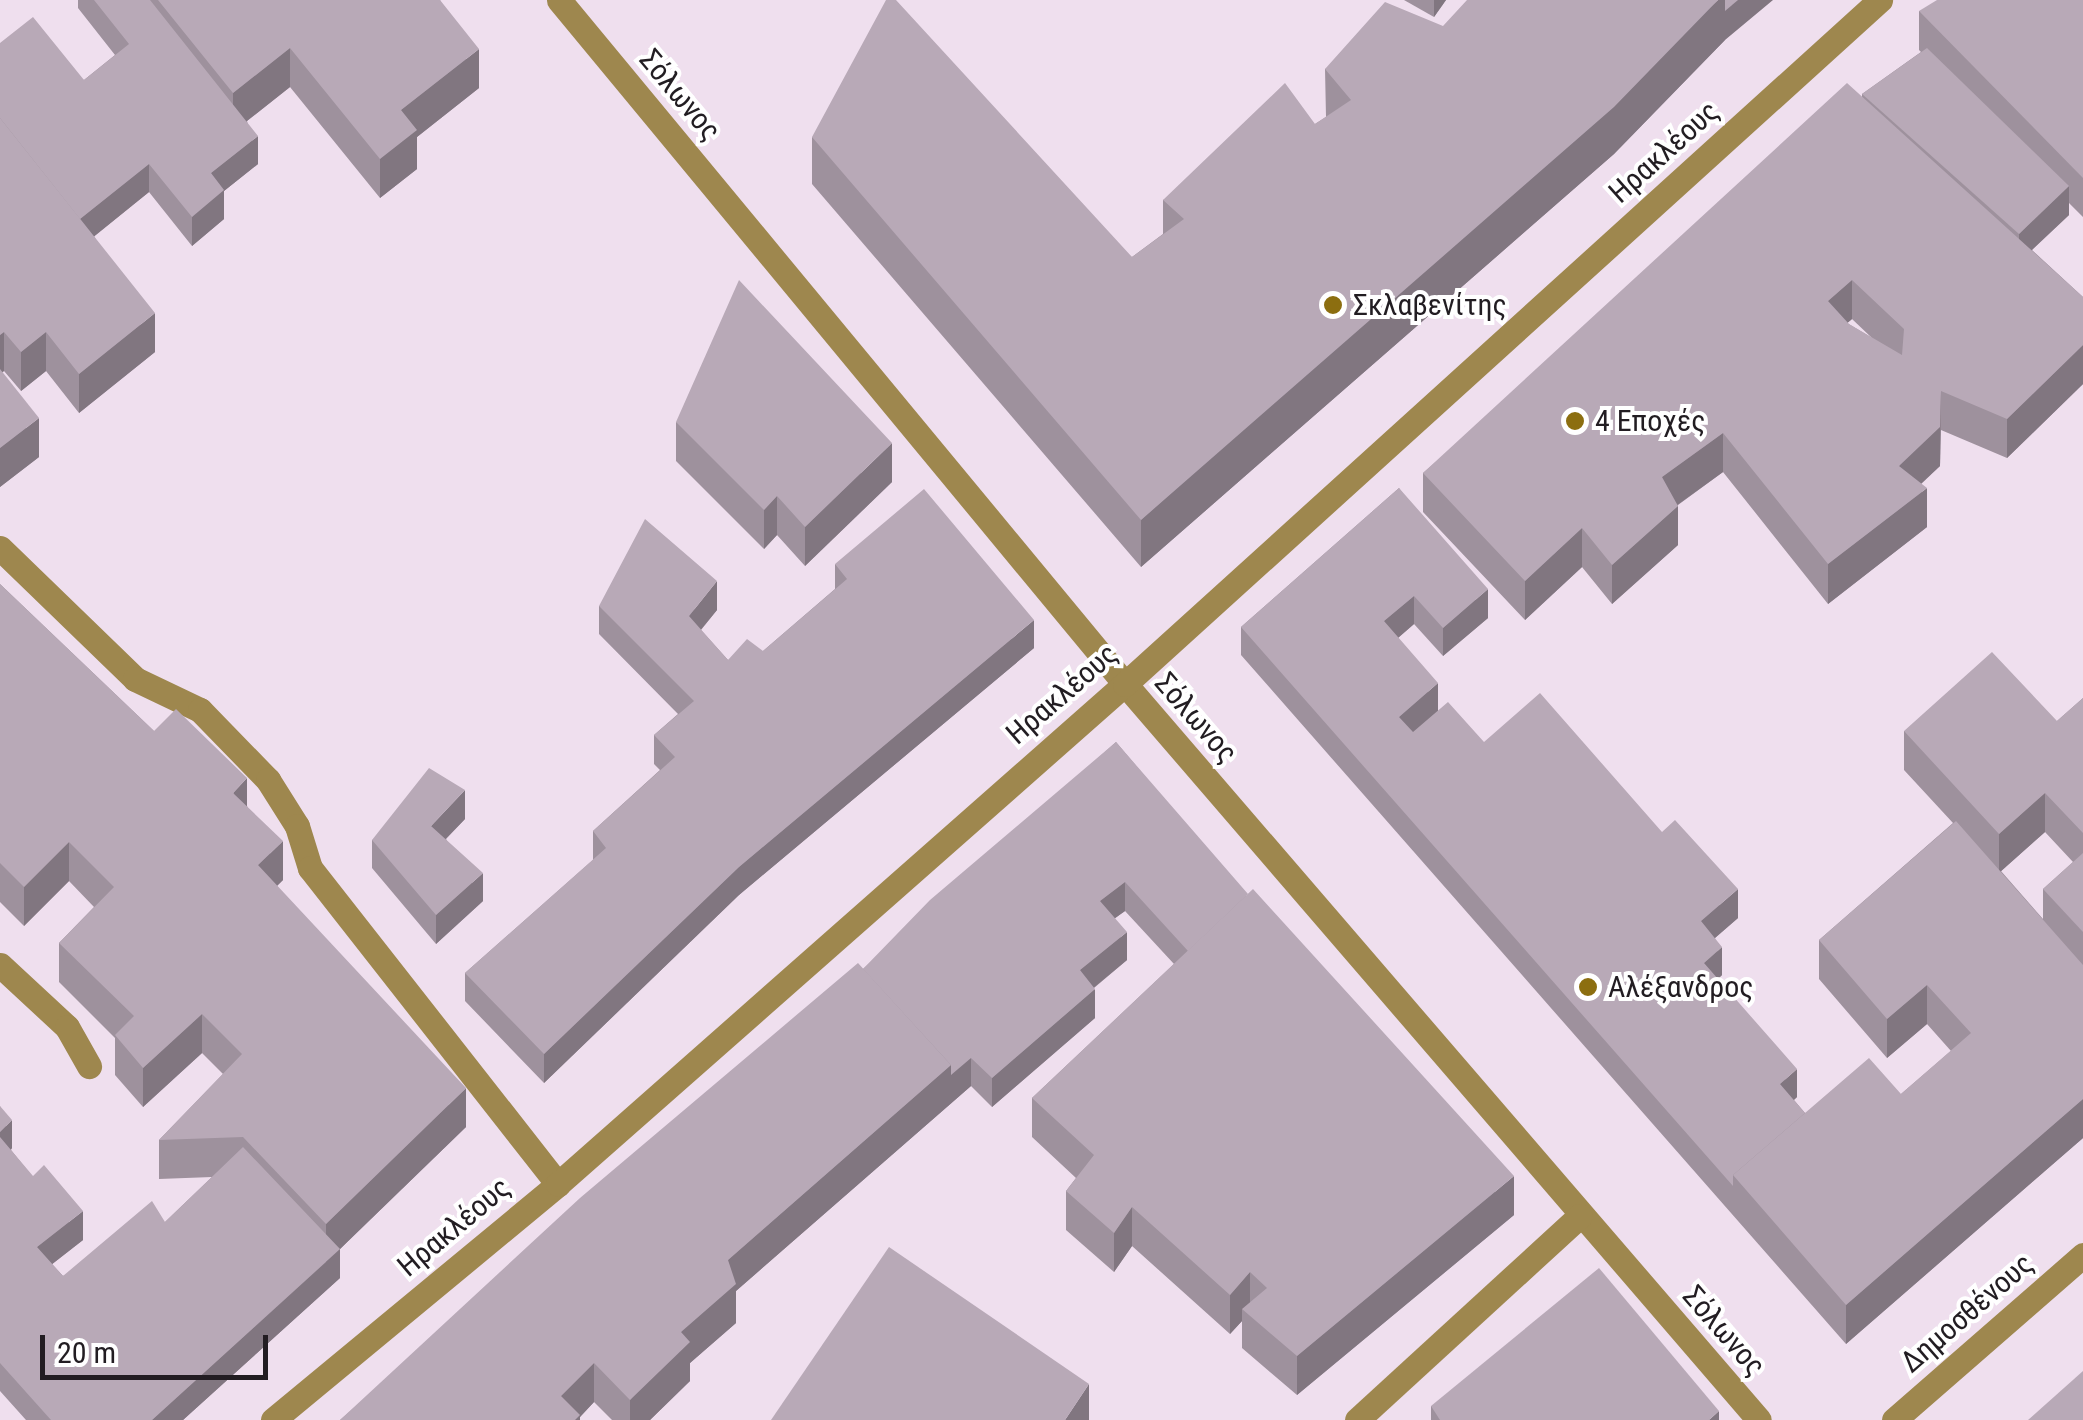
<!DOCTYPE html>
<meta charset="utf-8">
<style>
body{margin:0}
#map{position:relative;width:2083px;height:1420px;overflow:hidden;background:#efdfee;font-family:"Roboto Condensed",sans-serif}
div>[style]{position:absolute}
.minor>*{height:25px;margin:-12.5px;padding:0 12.5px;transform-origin:12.5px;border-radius:12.5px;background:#9e874e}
.wall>*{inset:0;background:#9e919d}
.shaded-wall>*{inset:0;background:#817680}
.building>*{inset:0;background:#b8a9b7}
.dots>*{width:28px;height:28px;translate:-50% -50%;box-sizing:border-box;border:5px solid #fff;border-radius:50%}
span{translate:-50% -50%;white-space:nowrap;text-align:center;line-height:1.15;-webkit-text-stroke:8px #fff;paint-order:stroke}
.street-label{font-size:30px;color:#221d22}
.poi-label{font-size:30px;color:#221d22}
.left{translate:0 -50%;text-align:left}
.scale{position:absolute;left:40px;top:1335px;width:228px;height:45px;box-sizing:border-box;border:5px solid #221d22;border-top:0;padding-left:12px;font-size:30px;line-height:35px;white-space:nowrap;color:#221d22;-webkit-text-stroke:8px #fff;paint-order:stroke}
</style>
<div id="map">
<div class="minor">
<div style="left:559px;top:0;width:888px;rotate:50.39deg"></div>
<div style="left:1125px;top:684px;width:971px;rotate:49.26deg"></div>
<div style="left:0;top:548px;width:188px;rotate:44.1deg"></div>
<div style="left:135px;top:679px;width:72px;rotate:25.5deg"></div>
<div style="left:200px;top:710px;width:98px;rotate:45.8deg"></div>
<div style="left:268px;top:780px;width:54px;rotate:57.8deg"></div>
<div style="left:297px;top:826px;width:44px;rotate:72.8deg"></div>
<div style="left:310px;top:868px;width:402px;rotate:51.9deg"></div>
<div style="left:0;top:965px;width:91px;rotate:42.8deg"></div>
<div style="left:67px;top:1027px;width:45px;rotate:60.6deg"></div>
<div style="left:273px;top:1420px;width:370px;rotate:-39.6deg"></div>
<div style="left:558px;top:1184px;width:756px;rotate:-41.41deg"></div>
<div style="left:1125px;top:684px;width:1019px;rotate:-42.18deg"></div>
<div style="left:1357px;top:1420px;width:302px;rotate:-42.5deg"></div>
<div style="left:1894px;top:1420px;width:251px;rotate:-41.1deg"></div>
</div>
<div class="wall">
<div style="clip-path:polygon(78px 0,440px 0,479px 88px,417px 137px,417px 169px,380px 198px,290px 87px,247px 121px,258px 164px,224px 191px,224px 219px,192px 246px,149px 192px,94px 236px,155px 352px,79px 413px,46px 371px,21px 391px,4px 371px,2px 372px,39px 457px,0 487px,0 43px,84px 80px,115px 55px,78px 8px)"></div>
<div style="clip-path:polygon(1404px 0,1446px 0,1434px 17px)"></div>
<div style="clip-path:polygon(evenodd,2083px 0,2083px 217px,2069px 203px,2069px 215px,2032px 250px,2083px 297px,2083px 384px,2007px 458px,1941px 430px,1940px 466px,1921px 483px,1927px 527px,1828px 604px,1723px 472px,1678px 505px,1678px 545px,1612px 604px,1582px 567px,1525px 620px,1423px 512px,1423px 473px,1862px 97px,1862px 94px,1921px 52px,1919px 50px,1919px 11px,2083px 0,1852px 319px,1872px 338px,1847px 323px,1852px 319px)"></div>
<div style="clip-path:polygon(1443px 26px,1725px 40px,1614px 154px,1141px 567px,812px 184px,812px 137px,1132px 257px,1163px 234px,1163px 200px,1315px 124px,1326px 117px,1325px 69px)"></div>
<div style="clip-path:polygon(676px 422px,892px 482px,805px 566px,777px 535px,764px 549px,676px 461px)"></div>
<div style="clip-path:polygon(evenodd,1399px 488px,1488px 618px,1443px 656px,1414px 624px,1398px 638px,1438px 711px,1738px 918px,1715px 938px,1722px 975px,1718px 979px,1797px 1097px,1794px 1100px,1805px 1113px,1901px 1094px,1951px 1051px,1927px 1024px,1887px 1058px,1819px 979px,1819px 940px,1953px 823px,1904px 770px,1904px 731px,2057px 721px,2083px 698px,2083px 1138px,1846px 1344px,1241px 655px,1241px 627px,1399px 488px,2045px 832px,2073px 862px,2043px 889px,2043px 919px,2001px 871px,2045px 832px)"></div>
<div style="clip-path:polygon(835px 564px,1034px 648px,739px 895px,544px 1083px,465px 1001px,465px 973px,593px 860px,593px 831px,660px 770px,654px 764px,654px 735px,678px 714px,599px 634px,599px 606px,717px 610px,701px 630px,728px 660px,763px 651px,835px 589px)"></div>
<div style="clip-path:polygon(0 584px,154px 731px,247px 806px,283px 880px,277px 886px,466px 1127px,340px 1249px,340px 1278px,183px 1420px,26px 1420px,0 1391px,0 1106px,12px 1148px,11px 1150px,83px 1240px,52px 1264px,63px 1276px,165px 1222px,212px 1177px,159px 1179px,159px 1140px,223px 1074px,202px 1053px,143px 1107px,115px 1075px,115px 1038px,59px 982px,59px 943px,94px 907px,69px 881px,24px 926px,0 902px)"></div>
<div style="clip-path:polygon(1116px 742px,1514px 1215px,1297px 1395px,1242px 1348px,1242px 1321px,1230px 1334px,1132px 1246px,1114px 1272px,1066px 1230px,1066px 1191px,1076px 1178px,1032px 1137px,1032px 1098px,1174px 964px,1125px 911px,1115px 918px,1127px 960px,1094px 988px,1095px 1018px,992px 1107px,971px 1086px,736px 1291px,736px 1323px,690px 1363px,690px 1381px,650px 1420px,612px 1420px,594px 1402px,580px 1417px,580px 1420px,340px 1420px,863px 969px)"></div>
<div style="clip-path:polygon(465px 819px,446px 839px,483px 901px,436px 944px,372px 868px,372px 840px)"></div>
<div style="clip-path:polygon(1431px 1406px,1719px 1420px,1431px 1420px)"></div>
</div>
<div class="shaded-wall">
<div style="clip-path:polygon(1434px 0,1446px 0,1434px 17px)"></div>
<div style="clip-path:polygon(1718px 0,1773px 0,1725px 40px,1614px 154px,1141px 567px,1141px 520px)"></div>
<div style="clip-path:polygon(290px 48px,290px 87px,233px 132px,233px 93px)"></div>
<div style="clip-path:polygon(479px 49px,479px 88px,417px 137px,417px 169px,380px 198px,380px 159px,401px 110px)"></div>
<div style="clip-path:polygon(258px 136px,258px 164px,224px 191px,224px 219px,192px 246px,192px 217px,211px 173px)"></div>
<div style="clip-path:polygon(149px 164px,149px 192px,75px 252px,75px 223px)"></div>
<div style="clip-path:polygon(2069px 186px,2069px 215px,2019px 262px,2019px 234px)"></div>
<div style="clip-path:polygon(1852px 280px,1852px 319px,1828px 340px,1828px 301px)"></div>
<div style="clip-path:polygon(155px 313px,155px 352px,79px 413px,79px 374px)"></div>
<div style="clip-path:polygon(4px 332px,4px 371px,0 374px,0 335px)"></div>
<div style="clip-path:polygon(46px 332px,46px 371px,21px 391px,21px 352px)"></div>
<div style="clip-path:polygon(2083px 345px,2083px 384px,2007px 458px,2007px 419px)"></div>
<div style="clip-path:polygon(1941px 391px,1940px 466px,1899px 505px,1899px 466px)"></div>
<div style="clip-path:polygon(39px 418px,39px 457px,0 487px,0 448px)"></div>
<div style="clip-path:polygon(1723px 433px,1723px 472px,1662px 516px,1662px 477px)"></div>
<div style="clip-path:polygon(892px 443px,892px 482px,805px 566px,805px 527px)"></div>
<div style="clip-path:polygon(1927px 488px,1927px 527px,1828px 604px,1828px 564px)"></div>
<div style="clip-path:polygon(777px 496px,777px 535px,764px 549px,764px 510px)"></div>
<div style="clip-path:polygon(1678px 506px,1678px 545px,1612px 604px,1612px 565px)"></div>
<div style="clip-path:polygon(1582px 528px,1582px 567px,1525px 620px,1525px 581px)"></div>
<div style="clip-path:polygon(717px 581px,717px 610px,689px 644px,689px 616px)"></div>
<div style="clip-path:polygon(1488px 589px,1488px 618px,1443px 656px,1443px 628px)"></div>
<div style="clip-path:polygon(1414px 596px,1414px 624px,1384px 650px,1384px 621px)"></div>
<div style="clip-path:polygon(1034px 620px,1034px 648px,739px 895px,544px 1083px,544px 1054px,739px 867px)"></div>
<div style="clip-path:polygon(1438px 683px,1438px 712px,1399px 746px,1399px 717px)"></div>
<div style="clip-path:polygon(247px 778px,247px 818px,233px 793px)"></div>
<div style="clip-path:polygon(465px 790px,465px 819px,431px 854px,431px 826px)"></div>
<div style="clip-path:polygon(2045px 793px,2045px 832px,1999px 873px,1999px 834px)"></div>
<div style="clip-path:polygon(283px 841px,283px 880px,258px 904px,258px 865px)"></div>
<div style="clip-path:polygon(69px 842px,69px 881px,24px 926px,24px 887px)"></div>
<div style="clip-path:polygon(483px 873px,483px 901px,436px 944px,436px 915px)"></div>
<div style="clip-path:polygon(1125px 882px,1125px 911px,1100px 929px,1100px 901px)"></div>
<div style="clip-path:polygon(1738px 889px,1738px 918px,1701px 950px,1701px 921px)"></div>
<div style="clip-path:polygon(1127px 932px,1127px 960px,1080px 999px,1080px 970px)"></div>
<div style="clip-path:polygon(1722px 947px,1722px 975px,1704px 992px,1704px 963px)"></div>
<div style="clip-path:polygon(1927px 985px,1927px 1024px,1887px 1058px,1887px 1019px)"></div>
<div style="clip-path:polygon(1095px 989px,1095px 1018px,992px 1107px,992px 1078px)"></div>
<div style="clip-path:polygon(202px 1014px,202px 1053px,143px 1107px,143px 1068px)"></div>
<div style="clip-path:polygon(971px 1058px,971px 1086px,736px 1291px,736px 1323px,690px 1363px,690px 1381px,650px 1420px,630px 1420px,630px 1400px,681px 1332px,728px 1260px,951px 1065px)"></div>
<div style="clip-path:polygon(1797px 1069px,1797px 1097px,1780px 1112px,1780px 1084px)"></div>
<div style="clip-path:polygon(466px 1088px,466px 1127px,340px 1249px,340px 1278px,183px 1420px,152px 1420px,326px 1262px,326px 1224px)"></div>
<div style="clip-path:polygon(2083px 1099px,2083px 1138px,1846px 1344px,1846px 1305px)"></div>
<div style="clip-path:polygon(12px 1120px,12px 1148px,0 1161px,0 1132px)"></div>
<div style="clip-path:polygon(1514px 1176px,1514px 1215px,1297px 1395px,1297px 1356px)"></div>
<div style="clip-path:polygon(1132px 1207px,1132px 1246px,1114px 1272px,1114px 1233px)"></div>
<div style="clip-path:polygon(83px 1211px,83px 1240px,37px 1276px,37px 1247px)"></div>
<div style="clip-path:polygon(1250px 1272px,1250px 1311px,1242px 1309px,1242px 1321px,1230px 1334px,1230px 1295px)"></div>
<div style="clip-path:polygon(594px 1363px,594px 1402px,580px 1417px,580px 1420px,561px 1420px,561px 1396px)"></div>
<div style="clip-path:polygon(1089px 1384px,1089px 1420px,1065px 1420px)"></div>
<div style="clip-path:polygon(1719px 1411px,1719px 1420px,1709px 1420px)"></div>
</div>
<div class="building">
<div style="clip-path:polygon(94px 0,150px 0,258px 136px,211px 173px,224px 190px,192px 217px,149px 164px,80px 219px,0 118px,0 43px,33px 17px,84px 80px,129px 44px)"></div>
<div style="clip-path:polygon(158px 0,440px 0,479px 49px,401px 110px,417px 130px,380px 159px,290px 48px,233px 93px)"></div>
<div style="clip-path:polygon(886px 0,896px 0,1132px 257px,1184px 219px,1163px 200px,1285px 83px,1315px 124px,1351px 100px,1325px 69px,1385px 2px,1443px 26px,1467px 0,1718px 0,1614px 107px,1141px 520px,812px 137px)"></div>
<div style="clip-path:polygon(1725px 0,1738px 0,1725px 11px)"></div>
<div style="clip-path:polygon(1937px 0,2083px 0,2083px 178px,1919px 11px)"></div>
<div style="clip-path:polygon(1927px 48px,2069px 186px,2019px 234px,1862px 94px)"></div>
<div style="clip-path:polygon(evenodd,1847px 83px,2083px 297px,2083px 345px,2007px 419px,1941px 391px,1940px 427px,1899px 466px,1927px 488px,1828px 564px,1723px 433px,1662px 477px,1678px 506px,1612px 565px,1582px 528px,1525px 581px,1423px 473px,1847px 83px,1852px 280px,1904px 329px,1902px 355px,1849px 324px,1828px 301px,1852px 280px)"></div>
<div style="clip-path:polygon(0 118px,155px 313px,79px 374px,46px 332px,21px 352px,4px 332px,0 335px)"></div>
<div style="clip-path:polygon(739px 280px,892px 443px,805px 527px,777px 496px,764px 510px,676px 422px)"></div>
<div style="clip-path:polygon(0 369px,39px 418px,0 448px)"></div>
<div style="clip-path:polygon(1399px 488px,1488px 589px,1443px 628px,1414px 596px,1384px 621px,1438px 683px,1399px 717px,1413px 732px,1448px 702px,1484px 742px,1540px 693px,1662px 832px,1675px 820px,1738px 889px,1701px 921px,1722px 947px,1704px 963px,1797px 1069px,1780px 1084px,1805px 1113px,1733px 1175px,1733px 1186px,1241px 627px)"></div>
<div style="clip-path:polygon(924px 489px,1034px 620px,739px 867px,544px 1054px,465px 973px,606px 848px,593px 831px,675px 757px,654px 735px,694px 701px,599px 606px,645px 519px,717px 581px,689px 616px,728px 660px,747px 639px,763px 651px,847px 579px,835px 564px)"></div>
<div style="clip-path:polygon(0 584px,154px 731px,176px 709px,247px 778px,233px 793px,283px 841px,258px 865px,466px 1088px,326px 1224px,243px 1137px,159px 1140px,242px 1054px,202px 1014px,143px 1068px,115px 1035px,134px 1016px,59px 943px,114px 887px,69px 842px,24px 887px,0 863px)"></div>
<div style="clip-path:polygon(1992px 652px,2057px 721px,2083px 698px,2083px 833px,2045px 793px,1999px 834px,1904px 731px)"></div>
<div style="clip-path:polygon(1116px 742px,1248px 894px,1188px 951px,1125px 882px,1100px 901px,1127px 932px,1080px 970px,1095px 989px,992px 1078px,971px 1058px,951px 1075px,951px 1065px,863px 969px,930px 900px)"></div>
<div style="clip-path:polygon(429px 768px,465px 790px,431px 826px,483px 873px,436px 915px,372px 840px)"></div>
<div style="clip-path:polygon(1956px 821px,2083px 965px,2083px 1099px,1846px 1305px,1733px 1175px,1869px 1058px,1901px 1094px,1971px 1033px,1927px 985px,1887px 1019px,1819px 940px)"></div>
<div style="clip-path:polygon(2083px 853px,2083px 932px,2043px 889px)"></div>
<div style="clip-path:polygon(1253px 889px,1514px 1176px,1297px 1356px,1242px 1309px,1267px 1288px,1250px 1272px,1230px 1295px,1132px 1207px,1114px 1233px,1066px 1191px,1094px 1155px,1032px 1098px)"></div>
<div style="clip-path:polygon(858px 963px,951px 1065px,728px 1260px,736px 1284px,681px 1332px,690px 1342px,630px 1400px,594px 1363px,561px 1396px,580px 1415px,575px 1420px,340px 1420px,580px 1198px)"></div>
<div style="clip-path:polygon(0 1106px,12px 1120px,0 1132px)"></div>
<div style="clip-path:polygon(0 1137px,33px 1176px,44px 1165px,83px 1211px,37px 1247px,63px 1276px,152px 1201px,165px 1222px,243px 1147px,340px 1249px,152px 1420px,51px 1420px,0 1363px)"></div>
<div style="clip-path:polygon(889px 1247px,1089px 1384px,1065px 1420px,771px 1420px)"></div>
<div style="clip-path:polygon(1599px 1268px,1719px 1411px,1709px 1420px,1440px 1420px,1431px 1406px)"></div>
<div style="clip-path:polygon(2083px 1371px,2083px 1420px,2028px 1420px)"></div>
</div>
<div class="dots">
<div style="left:1333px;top:305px;background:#8c6e10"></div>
<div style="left:1575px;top:421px;background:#8c6e10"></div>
<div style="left:1588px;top:987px;background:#8c6e10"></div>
</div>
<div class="street-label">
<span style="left:680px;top:95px;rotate:50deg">Σόλωνος</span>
<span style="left:1664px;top:152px;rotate:-42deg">Ηρακλέους</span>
<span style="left:1062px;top:694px;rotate:-41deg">Ηρακλέους</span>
<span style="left:1196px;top:718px;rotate:49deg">Σόλωνος</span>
<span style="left:454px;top:1227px;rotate:-40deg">Ηρακλέους</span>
<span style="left:1967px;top:1313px;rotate:-41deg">Δημοσθένους</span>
<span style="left:1724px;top:1331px;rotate:49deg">Σόλωνος</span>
</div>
<div class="poi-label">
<span class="left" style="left:1353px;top:305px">Σκλαβενίτης</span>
<span class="left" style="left:1595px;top:421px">4 Εποχές</span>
<span class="left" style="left:1608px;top:987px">Αλέξανδρος</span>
</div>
<div class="scale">20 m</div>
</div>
